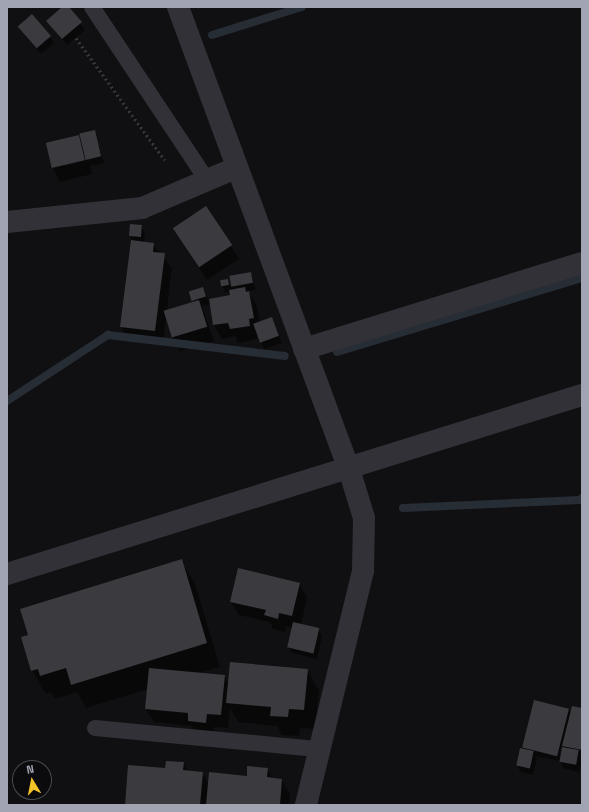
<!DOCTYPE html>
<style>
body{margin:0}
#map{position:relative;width:589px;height:812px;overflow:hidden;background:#101012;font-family:"Space Grotesk",sans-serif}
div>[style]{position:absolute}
.shadow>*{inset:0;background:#0007}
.stream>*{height:8px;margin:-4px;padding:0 4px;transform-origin:4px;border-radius:4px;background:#272d35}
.building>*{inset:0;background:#3a3a3f;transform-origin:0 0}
.path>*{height:2.5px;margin-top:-1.25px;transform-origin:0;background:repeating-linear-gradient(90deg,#37383e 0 2px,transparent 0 5px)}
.service>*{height:16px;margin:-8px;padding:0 8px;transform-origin:8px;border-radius:8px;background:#313137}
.minor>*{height:22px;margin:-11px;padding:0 11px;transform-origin:11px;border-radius:11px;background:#313137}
.tertiary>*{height:22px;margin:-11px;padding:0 11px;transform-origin:11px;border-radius:11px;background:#313137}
span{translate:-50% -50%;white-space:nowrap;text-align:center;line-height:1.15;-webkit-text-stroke:3px #0b0b0d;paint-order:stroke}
.frame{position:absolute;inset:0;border:8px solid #a1a5b3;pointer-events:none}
.north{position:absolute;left:12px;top:760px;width:40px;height:40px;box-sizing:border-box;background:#0b0b0d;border:1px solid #47494f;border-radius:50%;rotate:350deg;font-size:11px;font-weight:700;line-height:16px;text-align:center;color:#a1a5b3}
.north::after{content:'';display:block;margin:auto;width:14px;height:18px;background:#f2c328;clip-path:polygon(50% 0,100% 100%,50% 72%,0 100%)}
</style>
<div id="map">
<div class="shadow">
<div style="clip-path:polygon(63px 7px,67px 7px,85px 30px,67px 45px,47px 21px)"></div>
<div style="clip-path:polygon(19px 27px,50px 37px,54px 43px,41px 54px)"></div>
<div style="clip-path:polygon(94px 131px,104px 163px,90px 166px,92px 174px,60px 182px,53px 168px,47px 143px,78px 136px,83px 144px)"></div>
<div style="clip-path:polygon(206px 208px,239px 259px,207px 280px,182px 241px)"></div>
<div style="clip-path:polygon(141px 226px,145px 233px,144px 242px,153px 244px,172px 268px,167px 310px,194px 302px,203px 288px,208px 300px,231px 296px,230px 292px,226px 293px,222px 286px,227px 280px,231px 286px,250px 273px,256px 290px,248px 291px,257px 306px,260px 322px,272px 318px,282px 343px,264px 349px,257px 331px,257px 339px,238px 343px,235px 336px,222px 339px,214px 325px,211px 304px,202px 306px,214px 341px,180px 351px,172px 337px,166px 316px,163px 345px,129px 341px,121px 327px,132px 240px,130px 236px)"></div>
<div style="clip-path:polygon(181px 561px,195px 584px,220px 667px,198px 673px,224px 676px,229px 684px,307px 670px,319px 690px,315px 729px,300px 728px,299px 736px,282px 735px,277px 726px,238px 722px,230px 708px,228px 728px,214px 727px,213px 736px,196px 734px,192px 726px,154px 722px,146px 709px,148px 689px,86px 708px,77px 692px,55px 699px,51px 692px,46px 694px,32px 670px)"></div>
<div style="clip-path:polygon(299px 584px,307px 597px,301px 625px,318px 629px,322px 636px,317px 659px,292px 653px,288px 647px,293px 628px,286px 626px,285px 632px,273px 629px,270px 622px,239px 615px,231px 602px)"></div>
<div style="clip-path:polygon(582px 709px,582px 762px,579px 772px,563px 768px,560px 761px,535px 756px,537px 759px,533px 775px,521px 772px,517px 766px,523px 750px,521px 746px,569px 710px,571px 713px)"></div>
<div style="clip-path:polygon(184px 763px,188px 771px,202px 773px,209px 784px,247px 777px,267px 769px,273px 779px,282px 780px,290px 794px,289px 805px,126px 805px,166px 769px)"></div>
</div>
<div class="stream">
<div style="left:212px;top:35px;width:94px;rotate:-17.3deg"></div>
<div style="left:337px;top:352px;width:256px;rotate:-16.8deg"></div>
<div style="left:7px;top:401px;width:121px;rotate:-33.2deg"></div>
<div style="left:108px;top:335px;width:178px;rotate:6.8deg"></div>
<div style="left:403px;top:508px;width:177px;rotate:-2.6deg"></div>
<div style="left:580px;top:500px;width:3px;rotate:-45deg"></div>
</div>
<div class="building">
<div style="clip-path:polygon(62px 7px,69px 7px,82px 22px,62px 39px,46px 21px)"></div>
<div style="left:32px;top:14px;width:29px;height:19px;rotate:49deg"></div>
<div style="left:95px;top:130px;width:27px;height:16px;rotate:77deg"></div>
<div style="left:79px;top:135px;width:26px;height:34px;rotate:77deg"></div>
<div style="left:206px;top:206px;width:47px;height:40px;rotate:56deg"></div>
<div style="left:130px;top:224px;width:12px;height:12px;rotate:5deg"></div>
<div style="clip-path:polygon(131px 240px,154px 243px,153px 252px,165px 253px,155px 331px,120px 327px)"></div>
<div style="left:251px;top:272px;width:11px;height:22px;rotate:80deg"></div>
<div style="left:228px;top:279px;width:6px;height:8px;rotate:81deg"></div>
<div style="left:203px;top:287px;width:10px;height:15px;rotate:73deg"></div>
<div style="clip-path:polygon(245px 287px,246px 292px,249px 291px,254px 318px,249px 319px,250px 326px,230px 329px,228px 323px,213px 325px,209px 299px,230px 295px,229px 290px)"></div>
<div style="left:199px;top:300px;width:28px;height:37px;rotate:73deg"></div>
<div style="left:272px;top:317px;width:20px;height:20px;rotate:70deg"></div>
<div style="clip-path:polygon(182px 559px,207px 643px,71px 685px,66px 668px,40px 676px,38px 669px,31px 671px,21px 637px,28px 635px,20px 609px)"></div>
<div style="clip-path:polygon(238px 568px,300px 583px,292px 616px,279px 613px,278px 619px,264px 615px,266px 610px,230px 602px)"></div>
<div style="left:293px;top:622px;width:27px;height:26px;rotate:13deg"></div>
<div style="clip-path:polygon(230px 662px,308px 669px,304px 710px,289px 709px,288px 717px,270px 716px,271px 707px,226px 703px)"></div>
<div style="clip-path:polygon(149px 668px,225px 675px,221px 715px,207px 714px,206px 723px,188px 721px,188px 713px,145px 709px)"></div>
<div style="left:534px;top:700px;width:36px;height:49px;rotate:14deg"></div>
<div style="clip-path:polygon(572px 706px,582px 708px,582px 750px,562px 746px)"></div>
<div style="left:562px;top:747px;width:17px;height:15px;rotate:10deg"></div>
<div style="left:520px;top:748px;width:14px;height:18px;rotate:12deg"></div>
<div style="clip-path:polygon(166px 761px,184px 762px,183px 770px,203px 772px,200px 805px,125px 805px,128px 765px,165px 768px)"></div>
<div style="clip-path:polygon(247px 766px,268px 768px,267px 777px,282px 779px,280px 805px,206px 805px,209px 772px,247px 776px)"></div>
</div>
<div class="path">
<div style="left:76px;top:38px;width:151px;rotate:53.9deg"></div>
</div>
<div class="service">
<div style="left:92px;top:7px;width:208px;rotate:56.4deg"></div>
<div style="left:95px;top:728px;width:225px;rotate:5.4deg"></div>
</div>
<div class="minor">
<div style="left:7px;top:222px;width:136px;rotate:-5.9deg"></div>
<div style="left:142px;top:208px;width:102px;rotate:-23.1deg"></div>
<div style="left:304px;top:349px;width:291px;rotate:-17.2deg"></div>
</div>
<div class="tertiary">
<div style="left:178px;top:7px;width:493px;rotate:69.7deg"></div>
<div style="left:349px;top:469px;width:51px;rotate:73deg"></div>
<div style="left:364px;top:518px;width:53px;rotate:91.1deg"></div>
<div style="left:363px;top:571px;width:241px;rotate:103.7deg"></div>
<div style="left:7px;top:574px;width:602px;rotate:-17.29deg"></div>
</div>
<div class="frame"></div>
<div class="north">N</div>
</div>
